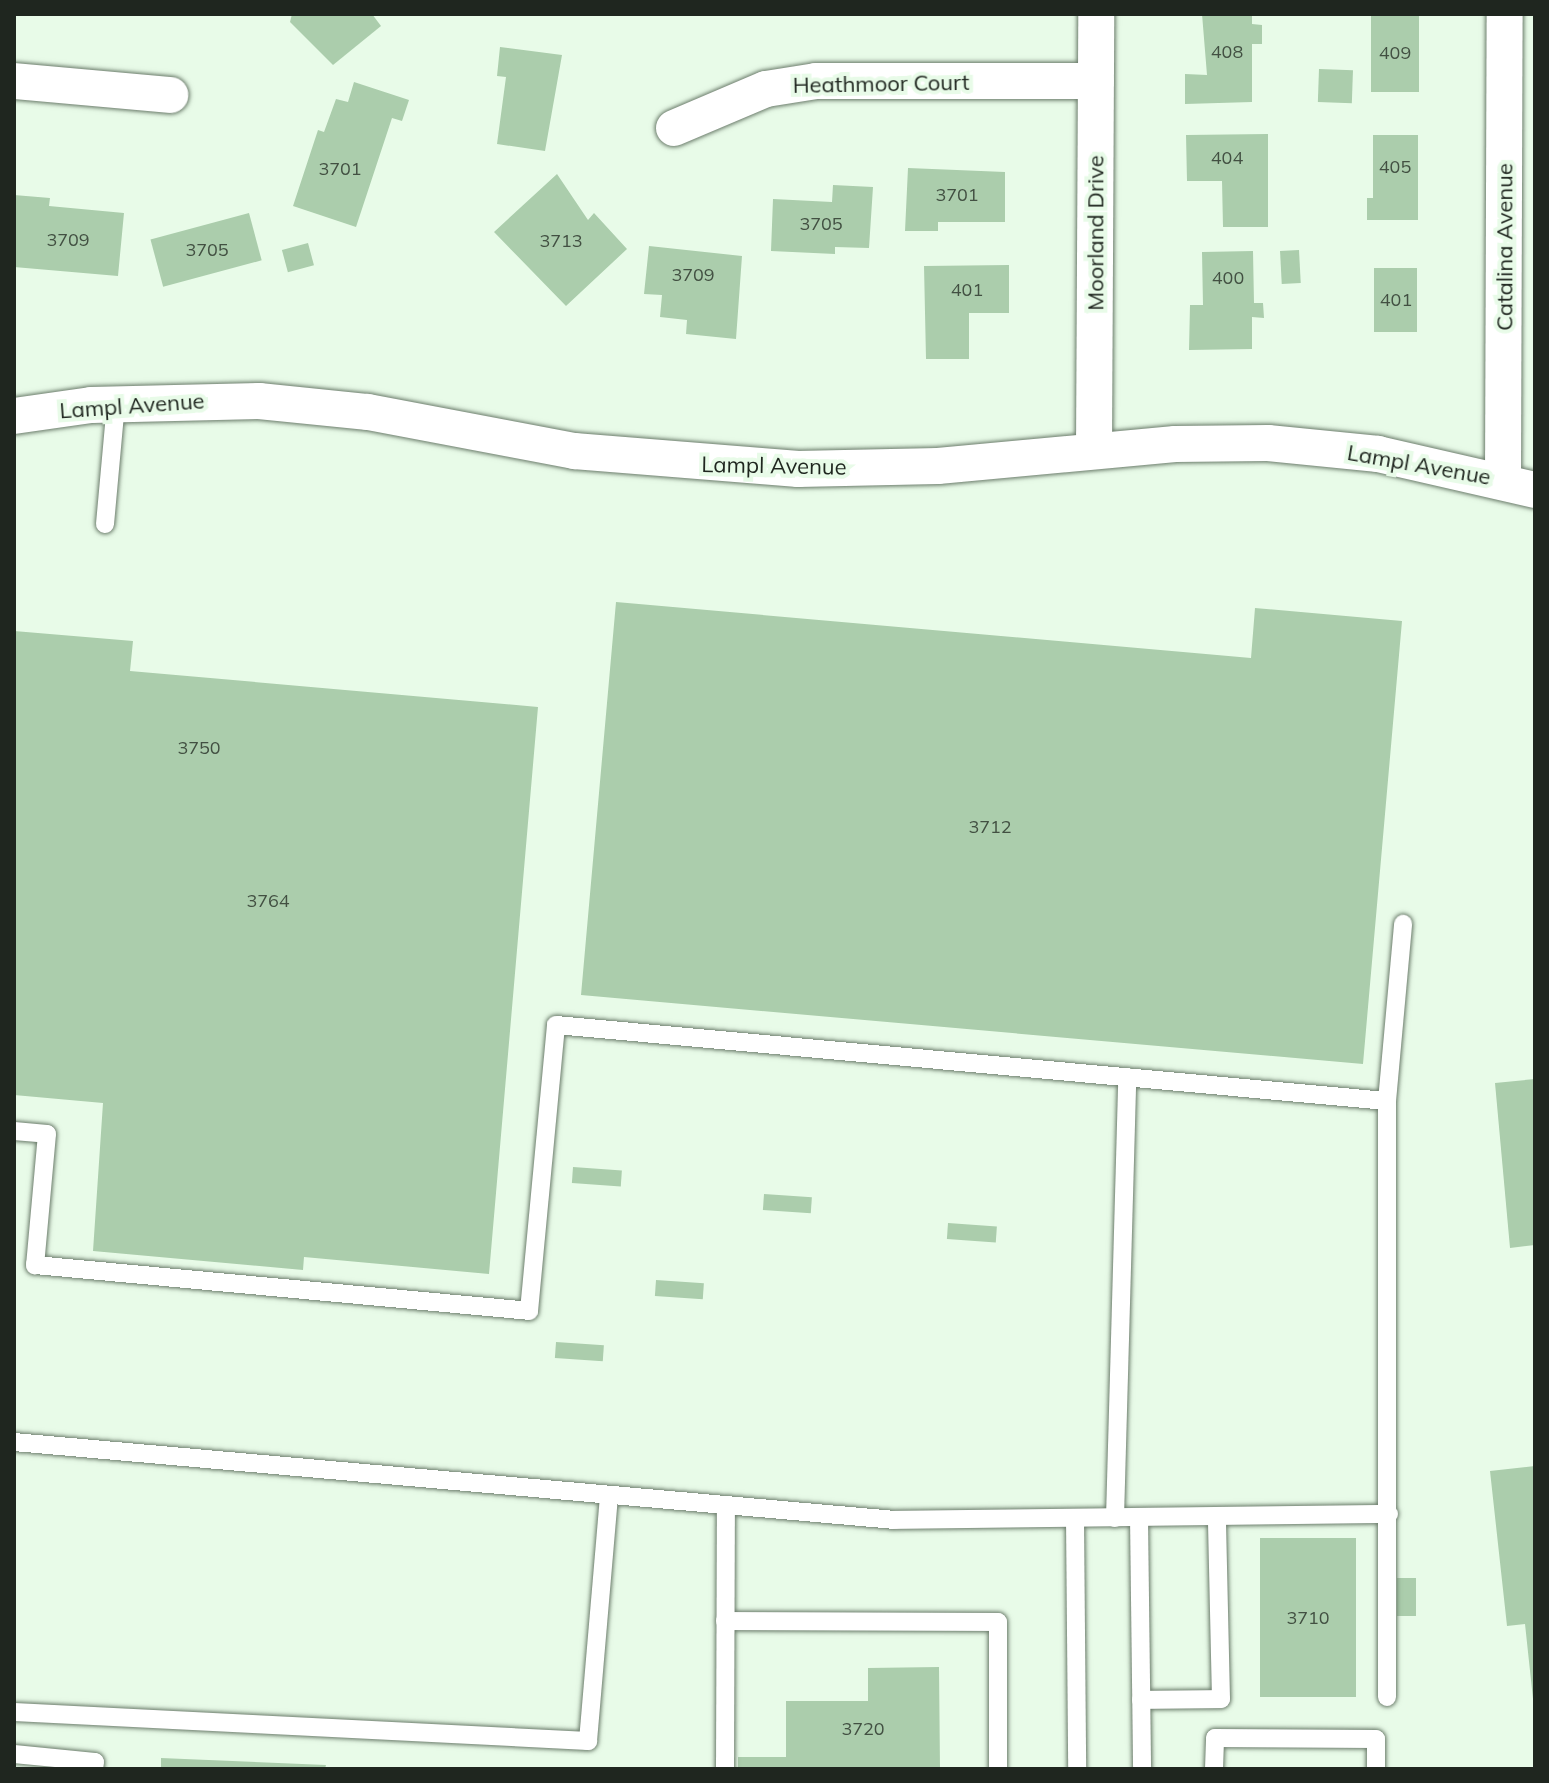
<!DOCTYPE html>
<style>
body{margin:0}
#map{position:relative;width:1549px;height:1783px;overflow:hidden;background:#e8fbe8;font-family:Mulish,sans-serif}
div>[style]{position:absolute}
.building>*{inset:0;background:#abcdac;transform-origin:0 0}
.roads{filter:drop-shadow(0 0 2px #6c7d6c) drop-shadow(0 0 2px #6c7d6c)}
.service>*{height:18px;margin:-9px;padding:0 9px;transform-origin:9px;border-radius:9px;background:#fff}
.minor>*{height:36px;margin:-18px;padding:0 18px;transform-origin:18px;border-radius:18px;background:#fff}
span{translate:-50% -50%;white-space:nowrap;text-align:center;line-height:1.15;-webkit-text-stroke:8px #e8fbe8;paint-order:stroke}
.number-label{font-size:18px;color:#425042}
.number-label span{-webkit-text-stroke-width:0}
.street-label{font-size:22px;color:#1f261f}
.frame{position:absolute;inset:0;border:16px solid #1f261f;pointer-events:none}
</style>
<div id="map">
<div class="building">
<div style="clip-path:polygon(292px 14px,372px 14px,381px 26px,333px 65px,290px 22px)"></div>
<div style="clip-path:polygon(1202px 14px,1252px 14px,1252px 24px,1262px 25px,1262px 44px,1252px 44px,1252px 102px,1185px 104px,1185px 74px,1207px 75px)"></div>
<div style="left:1371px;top:14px;width:48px;height:78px"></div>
<div style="clip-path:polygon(500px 47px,562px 55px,545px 151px,497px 144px,506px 77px,497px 76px)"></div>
<div style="left:1319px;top:69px;width:34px;height:33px;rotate:2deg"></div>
<div style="clip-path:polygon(354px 82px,409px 100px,402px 121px,392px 118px,356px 227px,293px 206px,318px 130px,324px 132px,336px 99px,348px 102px)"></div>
<div style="clip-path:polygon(1268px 134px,1268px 227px,1223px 227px,1222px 181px,1187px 181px,1186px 135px)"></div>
<div style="clip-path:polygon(1373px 135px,1418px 135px,1418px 220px,1367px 220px,1367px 198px,1373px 198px)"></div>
<div style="clip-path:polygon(908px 168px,1005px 172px,1005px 222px,938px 222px,938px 231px,905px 231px)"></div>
<div style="clip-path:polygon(557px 174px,588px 220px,594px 213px,627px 249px,566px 306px,494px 232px)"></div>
<div style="clip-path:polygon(833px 185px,873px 187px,869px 248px,835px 247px,835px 254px,771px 251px,773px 199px,832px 202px)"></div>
<div style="clip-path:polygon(14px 195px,50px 198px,49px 206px,124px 213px,118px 276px,14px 267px)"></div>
<div style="left:249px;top:213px;width:49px;height:102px;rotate:75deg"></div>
<div style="left:308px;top:243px;width:23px;height:27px;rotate:75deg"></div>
<div style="clip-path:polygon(649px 246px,742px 256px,736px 339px,686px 334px,687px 320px,660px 317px,662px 295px,644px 294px)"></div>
<div style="left:1299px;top:250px;width:33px;height:19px;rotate:87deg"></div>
<div style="clip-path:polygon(1253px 251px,1254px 303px,1263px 303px,1264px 318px,1252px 317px,1252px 349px,1189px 350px,1190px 305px,1203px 305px,1202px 252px)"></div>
<div style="clip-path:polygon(1009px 265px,1009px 313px,969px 313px,969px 359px,926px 359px,924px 266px)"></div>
<div style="left:1374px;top:268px;width:43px;height:64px"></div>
<div style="clip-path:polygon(616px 602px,1251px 658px,1255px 608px,1402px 621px,1363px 1064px,581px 995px)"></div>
<div style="clip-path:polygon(14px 631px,133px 641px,130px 671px,538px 707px,489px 1274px,304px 1257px,303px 1270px,93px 1251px,103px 1103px,14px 1095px)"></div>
<div style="clip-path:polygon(1535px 1079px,1535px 1245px,1510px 1248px,1495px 1083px)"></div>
<div style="left:573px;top:1167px;width:49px;height:16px;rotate:4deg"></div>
<div style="left:764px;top:1194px;width:48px;height:16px;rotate:4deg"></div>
<div style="left:948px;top:1223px;width:49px;height:16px;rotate:4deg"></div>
<div style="left:656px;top:1280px;width:48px;height:16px;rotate:4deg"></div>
<div style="left:556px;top:1342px;width:48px;height:16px;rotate:4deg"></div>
<div style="clip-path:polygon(1535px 1466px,1535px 1699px,1533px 1699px,1525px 1624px,1507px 1626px,1490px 1471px)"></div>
<div style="left:1356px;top:1538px;width:159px;height:96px;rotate:90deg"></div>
<div style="left:1397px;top:1578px;width:19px;height:38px"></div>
<div style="clip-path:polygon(939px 1667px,940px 1769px,738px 1769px,738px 1757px,786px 1757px,786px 1701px,868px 1701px,868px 1668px)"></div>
<div style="clip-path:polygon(161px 1758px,326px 1765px,325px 1769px,161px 1769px)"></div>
</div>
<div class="roads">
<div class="service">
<div style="left:105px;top:524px;width:121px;rotate:-84.8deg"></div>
<div style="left:1387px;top:1101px;width:596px;rotate:90deg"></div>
<div style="left:14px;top:1131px;width:33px;rotate:5deg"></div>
<div style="left:47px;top:1134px;width:132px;rotate:95.2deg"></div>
<div style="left:35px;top:1265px;width:496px;rotate:5.3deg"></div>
<div style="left:529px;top:1311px;width:287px;rotate:-84.6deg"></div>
<div style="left:556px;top:1025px;width:834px;rotate:5.23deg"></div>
<div style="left:1387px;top:1101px;width:178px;rotate:-84.8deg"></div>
<div style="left:14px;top:1442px;width:884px;rotate:5.06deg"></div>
<div style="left:895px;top:1520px;width:494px;rotate:-0.7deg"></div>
<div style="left:1139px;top:1517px;width:252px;rotate:89.3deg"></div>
<div style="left:1075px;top:1518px;width:251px;rotate:89.5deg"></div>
<div style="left:1115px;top:1518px;width:441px;rotate:-88.4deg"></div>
<div style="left:725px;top:1621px;width:273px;rotate:0.2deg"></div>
<div style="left:998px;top:1622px;width:147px;rotate:90deg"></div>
<div style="left:1141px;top:1700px;width:80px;rotate:-0.7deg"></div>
<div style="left:1221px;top:1699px;width:183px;rotate:-91.3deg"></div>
<div style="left:14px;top:1712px;width:575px;rotate:2.89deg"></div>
<div style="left:588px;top:1741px;width:245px;rotate:-85.1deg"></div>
<div style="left:14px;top:1754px;width:81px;rotate:5.6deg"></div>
<div style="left:95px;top:1762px;width:7px;rotate:98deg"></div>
<div style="left:725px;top:1769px;width:261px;rotate:-89.8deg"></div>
<div style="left:1214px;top:1769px;width:31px;rotate:-88deg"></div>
<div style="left:1215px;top:1738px;width:161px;rotate:0.4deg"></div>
<div style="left:1376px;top:1739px;width:30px;rotate:90deg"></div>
</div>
<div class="minor">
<div style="left:14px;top:81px;width:157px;rotate:5.1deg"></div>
<div style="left:674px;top:128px;width:100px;rotate:-23deg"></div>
<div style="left:766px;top:89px;width:51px;rotate:-9.1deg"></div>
<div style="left:816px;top:81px;width:280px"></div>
<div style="left:14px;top:416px;width:78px;rotate:-8.1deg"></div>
<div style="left:91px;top:405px;width:168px;rotate:-1.4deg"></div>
<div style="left:259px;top:401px;width:110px;rotate:5.8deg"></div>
<div style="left:368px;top:412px;width:210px;rotate:10.7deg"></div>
<div style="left:574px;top:451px;width:225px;rotate:4.6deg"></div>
<div style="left:798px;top:469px;width:140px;rotate:-1.2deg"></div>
<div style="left:938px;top:466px;width:238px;rotate:-5.3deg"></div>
<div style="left:1175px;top:444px;width:93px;rotate:-0.6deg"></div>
<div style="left:1268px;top:443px;width:111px;rotate:5.7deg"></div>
<div style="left:1378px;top:454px;width:161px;rotate:12.9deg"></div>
<div style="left:1094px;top:451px;width:437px;rotate:-89.7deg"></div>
<div style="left:1503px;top:480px;width:466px;rotate:-89.8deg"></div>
</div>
</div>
<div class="number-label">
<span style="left:1227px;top:52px">408</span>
<span style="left:1395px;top:53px">409</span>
<span style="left:1227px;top:158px">404</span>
<span style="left:1395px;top:167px">405</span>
<span style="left:340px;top:169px">3701</span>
<span style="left:957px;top:195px">3701</span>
<span style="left:821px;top:224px">3705</span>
<span style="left:68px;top:240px">3709</span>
<span style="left:561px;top:241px">3713</span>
<span style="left:207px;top:250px">3705</span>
<span style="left:693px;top:275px">3709</span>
<span style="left:1228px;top:278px">400</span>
<span style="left:967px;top:290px">401</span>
<span style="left:1396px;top:300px">401</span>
<span style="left:199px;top:748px">3750</span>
<span style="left:990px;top:827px">3712</span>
<span style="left:268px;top:901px">3764</span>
<span style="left:1308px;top:1618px">3710</span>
<span style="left:863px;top:1729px">3720</span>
</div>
<div class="street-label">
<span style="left:881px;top:84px;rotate:-1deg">Heathmoor Court</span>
<span style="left:1096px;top:233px;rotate:-90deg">Moorland Drive</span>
<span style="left:1505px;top:247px;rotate:-90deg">Catalina Avenue</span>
<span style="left:132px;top:406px;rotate:-4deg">Lampl Avenue</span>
<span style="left:1419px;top:465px;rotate:10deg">Lampl Avenue</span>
<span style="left:774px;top:466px;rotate:1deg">Lampl Avenue</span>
</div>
<div class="frame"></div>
</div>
